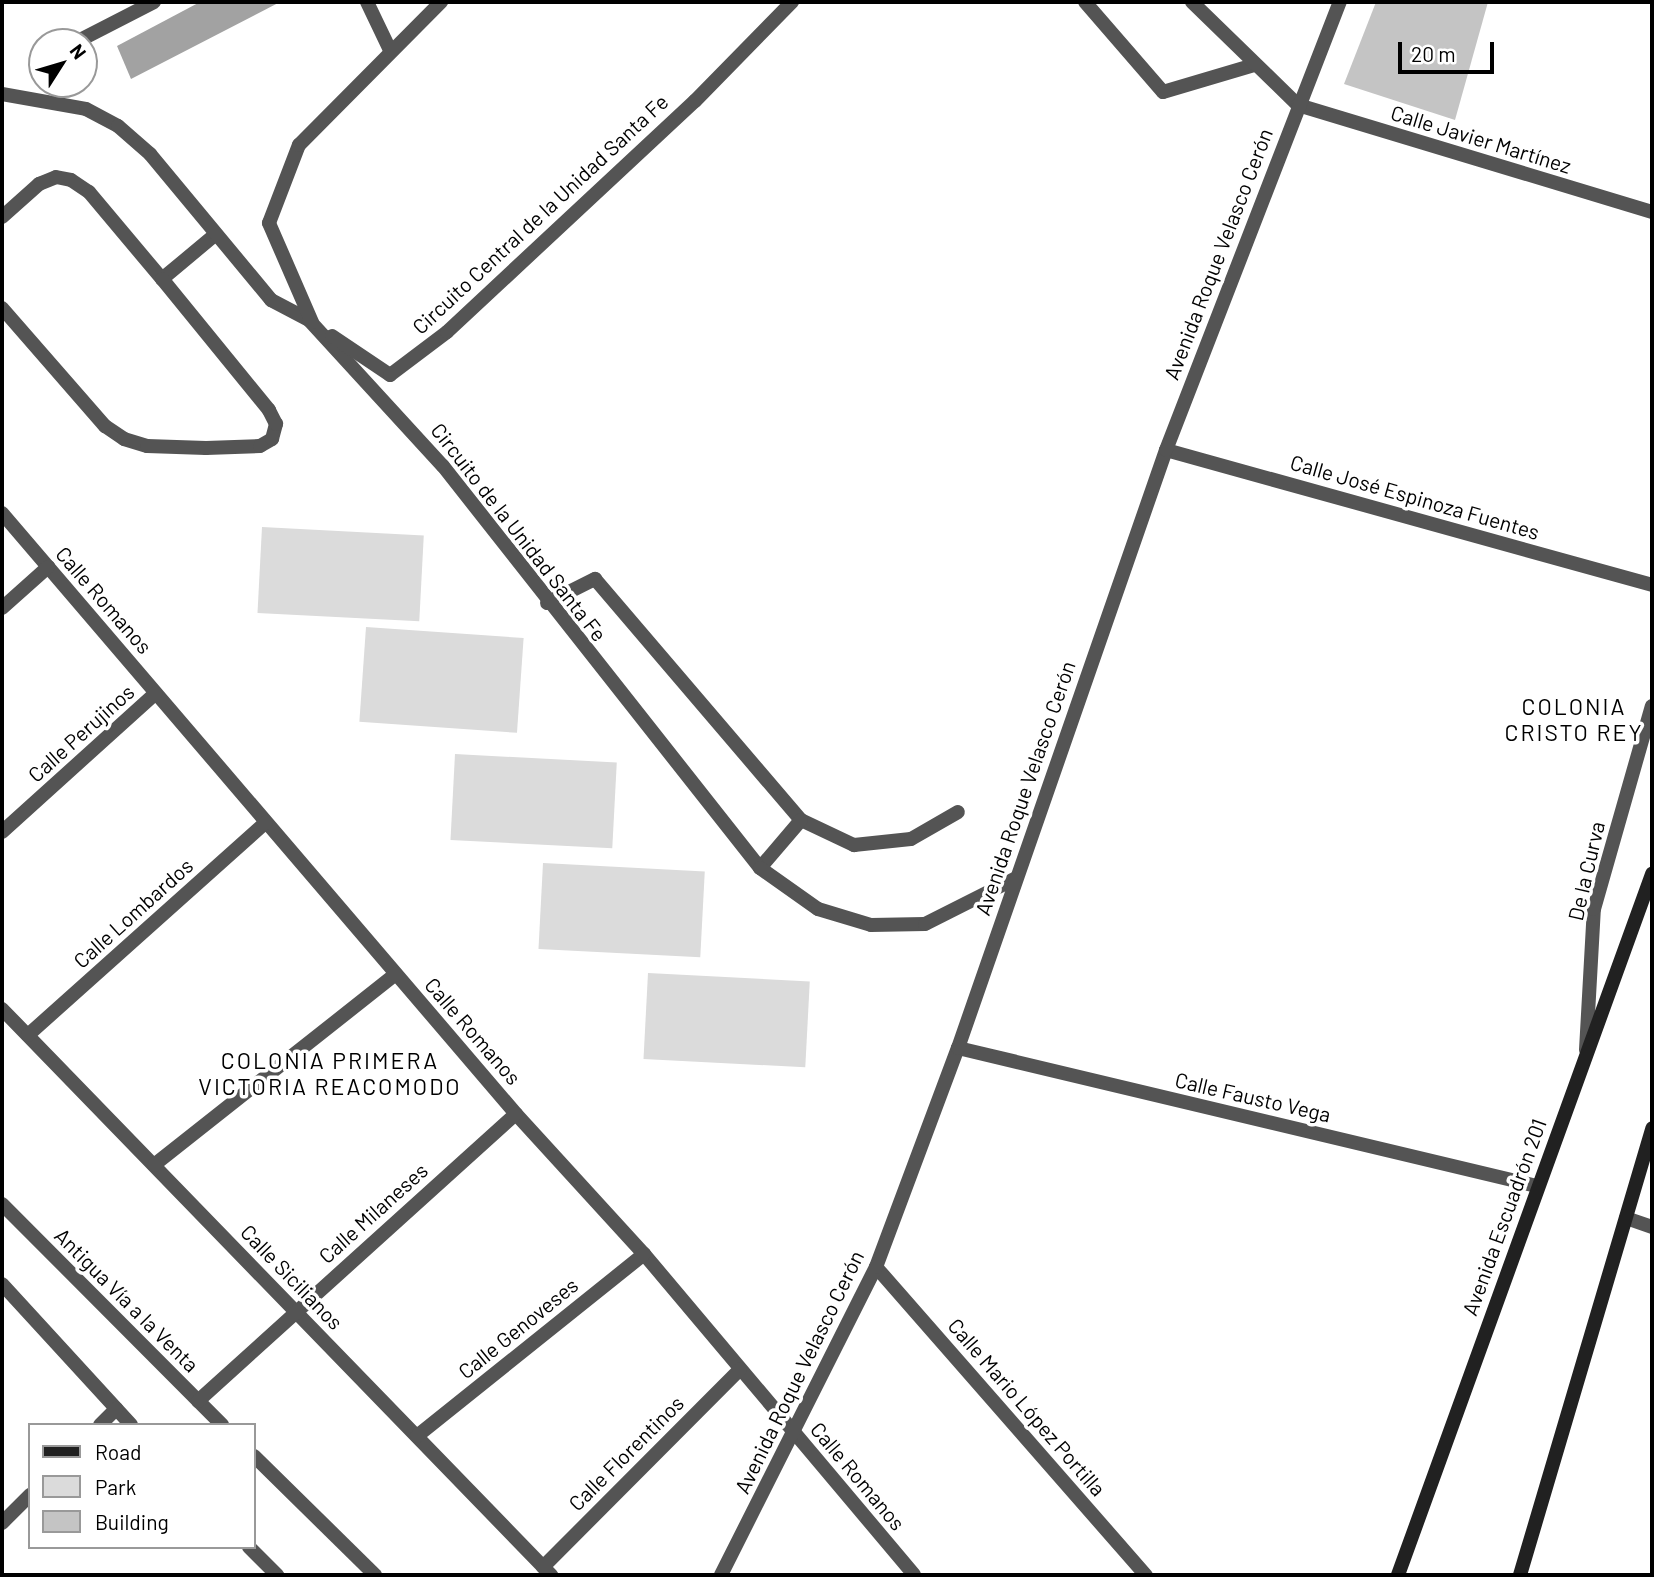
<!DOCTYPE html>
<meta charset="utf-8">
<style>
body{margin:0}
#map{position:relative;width:1654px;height:1577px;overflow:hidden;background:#fff;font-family:Barlow,sans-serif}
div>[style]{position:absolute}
.green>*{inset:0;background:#dbdbdb;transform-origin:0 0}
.water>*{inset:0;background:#a2a2a2}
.building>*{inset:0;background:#c4c4c4}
.service>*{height:14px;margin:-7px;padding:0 7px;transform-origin:7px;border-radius:7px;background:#545454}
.minor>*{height:14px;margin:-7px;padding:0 7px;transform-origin:7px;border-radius:7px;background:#545454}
.tertiary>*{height:14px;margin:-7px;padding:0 7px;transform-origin:7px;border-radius:7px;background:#545454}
.secondary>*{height:14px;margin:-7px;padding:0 7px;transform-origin:7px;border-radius:7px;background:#212121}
span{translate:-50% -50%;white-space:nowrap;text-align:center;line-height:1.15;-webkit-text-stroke:7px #fff;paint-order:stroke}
.street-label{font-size:21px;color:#000}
.neighbourhood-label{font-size:23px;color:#000;letter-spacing:2px}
.frame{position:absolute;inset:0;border:4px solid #000;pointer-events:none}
.legend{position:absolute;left:28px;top:1423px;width:228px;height:126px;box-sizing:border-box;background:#fff;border:2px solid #999;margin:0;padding:9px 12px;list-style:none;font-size:21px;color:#000}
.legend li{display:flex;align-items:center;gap:14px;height:35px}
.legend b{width:35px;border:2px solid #999}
.north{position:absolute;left:28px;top:28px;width:70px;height:70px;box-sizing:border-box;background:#fff;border:2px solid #999;border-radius:50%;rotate:53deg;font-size:19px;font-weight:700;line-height:28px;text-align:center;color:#000}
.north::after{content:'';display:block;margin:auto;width:24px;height:32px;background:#000;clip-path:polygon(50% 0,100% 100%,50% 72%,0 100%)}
.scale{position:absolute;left:1398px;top:42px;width:96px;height:32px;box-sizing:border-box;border:4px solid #000;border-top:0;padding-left:9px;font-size:21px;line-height:24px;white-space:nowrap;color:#000;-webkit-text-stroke:5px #fff;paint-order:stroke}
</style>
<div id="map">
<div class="green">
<div style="left:262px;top:527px;width:162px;height:86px;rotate:3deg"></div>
<div style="left:366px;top:627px;width:158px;height:95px;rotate:4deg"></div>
<div style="left:455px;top:754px;width:162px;height:86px;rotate:3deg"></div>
<div style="left:543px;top:863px;width:162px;height:86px;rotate:3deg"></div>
<div style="left:648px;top:973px;width:162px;height:86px;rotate:3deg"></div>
</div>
<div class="water">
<div style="clip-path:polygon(200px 2px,280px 2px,131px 79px,117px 46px)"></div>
</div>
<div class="building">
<div style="clip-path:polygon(1376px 2px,1488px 2px,1455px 120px,1344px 84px)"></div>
</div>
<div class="service">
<div style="left:367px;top:2px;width:55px;rotate:64.4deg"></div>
<div style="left:1085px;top:2px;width:119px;rotate:49.1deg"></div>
<div style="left:1163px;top:92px;width:95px;rotate:-16.5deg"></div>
<div style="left:82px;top:39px;width:81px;rotate:-27.2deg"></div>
<div style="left:2px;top:217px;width:50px;rotate:-41.7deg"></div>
<div style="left:39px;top:184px;width:18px;rotate:-22deg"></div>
<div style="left:56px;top:177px;width:15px;rotate:11deg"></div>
<div style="left:71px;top:180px;width:22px;rotate:34deg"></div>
<div style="left:89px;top:192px;width:114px;rotate:50deg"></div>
<div style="left:162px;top:279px;width:70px;rotate:-39.8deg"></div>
<div style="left:2px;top:308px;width:157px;rotate:48.9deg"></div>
<div style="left:105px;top:426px;width:23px;rotate:34deg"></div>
<div style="left:124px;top:439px;width:24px;rotate:17deg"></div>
<div style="left:147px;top:446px;width:59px;rotate:1.9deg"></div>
<div style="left:206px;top:448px;width:54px;rotate:-2.1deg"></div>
<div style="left:260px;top:446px;width:14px;rotate:-30deg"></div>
<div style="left:272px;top:439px;width:16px;rotate:-75deg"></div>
<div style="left:276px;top:424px;width:16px;rotate:-117deg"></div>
<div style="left:269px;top:410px;width:169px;rotate:-129.2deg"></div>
<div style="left:547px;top:603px;width:54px;rotate:-26.6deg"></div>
<div style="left:595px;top:579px;width:317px;rotate:49.5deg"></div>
<div style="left:801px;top:820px;width:59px;rotate:25.3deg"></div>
<div style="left:854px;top:845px;width:57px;rotate:-6deg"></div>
<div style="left:911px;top:839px;width:54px;rotate:-29.9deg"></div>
<div style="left:760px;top:868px;width:63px;rotate:-49.5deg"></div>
</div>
<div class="minor">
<div style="left:1192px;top:2px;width:148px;rotate:44.2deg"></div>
<div style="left:1298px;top:105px;width:370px;rotate:16.8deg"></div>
<div style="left:2px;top:94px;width:85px;rotate:10.1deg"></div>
<div style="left:86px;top:109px;width:36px;rotate:28deg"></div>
<div style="left:118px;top:126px;width:43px;rotate:41.2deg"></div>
<div style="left:150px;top:154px;width:190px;rotate:50.3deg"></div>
<div style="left:271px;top:300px;width:43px;rotate:27.8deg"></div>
<div style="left:309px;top:320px;width:198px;rotate:47.5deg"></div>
<div style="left:443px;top:466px;width:512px;rotate:51.74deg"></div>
<div style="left:760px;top:868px;width:71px;rotate:35.3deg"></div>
<div style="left:818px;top:909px;width:55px;rotate:16.8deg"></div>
<div style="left:871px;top:925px;width:54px;rotate:-1.1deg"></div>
<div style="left:925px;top:924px;width:100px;rotate:-26.8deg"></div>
<div style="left:312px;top:322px;width:108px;rotate:-113.5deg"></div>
<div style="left:269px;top:223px;width:84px;rotate:-69deg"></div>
<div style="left:299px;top:145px;width:202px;rotate:-45.2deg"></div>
<div style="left:332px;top:336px;width:70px;rotate:33.9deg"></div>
<div style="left:390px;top:375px;width:71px;rotate:-37deg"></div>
<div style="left:447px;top:332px;width:339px;rotate:-43deg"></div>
<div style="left:695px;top:101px;width:139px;rotate:-45.6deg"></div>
<div style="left:1166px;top:450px;width:504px;rotate:15.52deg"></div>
<div style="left:2px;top:513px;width:791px;rotate:49.46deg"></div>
<div style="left:516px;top:1114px;width:190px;rotate:47.6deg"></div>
<div style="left:644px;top:1254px;width:419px;rotate:49.9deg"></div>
<div style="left:2px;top:608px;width:62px;rotate:-41.7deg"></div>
<div style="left:2px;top:832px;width:207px;rotate:-42.1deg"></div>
<div style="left:2px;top:1009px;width:789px;rotate:45.87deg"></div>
<div style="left:28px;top:1035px;width:319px;rotate:-41.8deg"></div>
<div style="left:958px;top:1048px;width:595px;rotate:13.41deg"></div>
<div style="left:154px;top:1165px;width:308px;rotate:-38.3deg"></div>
<div style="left:2px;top:1204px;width:312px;rotate:45.1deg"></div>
<div style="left:1626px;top:1218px;width:28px;rotate:19deg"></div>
<div style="left:876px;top:1267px;width:410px;rotate:48.8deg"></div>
<div style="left:2px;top:1284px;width:191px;rotate:47.5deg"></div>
<div style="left:198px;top:1401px;width:428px;rotate:-42.1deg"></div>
<div style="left:100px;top:1425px;width:23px;rotate:-45deg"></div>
<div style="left:417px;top:1436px;width:291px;rotate:-38.7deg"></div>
<div style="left:254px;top:1456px;width:170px;rotate:44.5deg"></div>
<div style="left:2px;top:1523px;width:40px;rotate:-45deg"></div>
<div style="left:249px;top:1547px;width:40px;rotate:45deg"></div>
<div style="left:543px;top:1567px;width:279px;rotate:-45.1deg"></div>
<div style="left:721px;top:1575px;width:345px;rotate:-63.3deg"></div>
<div style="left:876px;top:1267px;width:234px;rotate:-69.5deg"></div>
<div style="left:958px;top:1048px;width:633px;rotate:-70.82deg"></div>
<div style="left:1166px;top:450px;width:481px;rotate:-68.8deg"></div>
</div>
<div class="tertiary">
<div style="left:1586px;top:1050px;width:141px;rotate:-86.8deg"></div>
<div style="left:1594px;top:909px;width:211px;rotate:-74.1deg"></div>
</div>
<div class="secondary">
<div style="left:1398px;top:1575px;width:746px;rotate:-70.08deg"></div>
<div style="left:1520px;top:1575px;width:466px;rotate:-73.5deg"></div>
</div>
<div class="street-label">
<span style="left:1481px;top:139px;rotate:17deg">Calle Javier Martínez</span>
<span style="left:540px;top:214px;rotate:-43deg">Circuito Central de la Unidad Santa Fe</span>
<span style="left:1218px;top:254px;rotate:-69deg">Avenida Roque Velasco Cerón</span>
<span style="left:1415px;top:497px;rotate:16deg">Calle José Espinoza Fuentes</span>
<span style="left:519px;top:532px;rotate:52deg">Circuito de la Unidad Santa Fe</span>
<span style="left:104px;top:600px;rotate:49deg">Calle Romanos</span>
<span style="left:81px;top:733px;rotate:-42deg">Calle Perujinos</span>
<span style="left:1025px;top:788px;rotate:-71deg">Avenida Roque Velasco Cerón</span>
<span style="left:1586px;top:871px;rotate:-77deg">De la Curva</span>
<span style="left:133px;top:913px;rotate:-42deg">Calle Lombardos</span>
<span style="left:473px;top:1031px;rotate:49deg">Calle Romanos</span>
<span style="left:1253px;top:1097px;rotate:13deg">Calle Fausto Vega</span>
<span style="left:373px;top:1213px;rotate:-42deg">Calle Milaneses</span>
<span style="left:1504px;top:1217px;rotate:-70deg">Avenida Escuadrón 201</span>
<span style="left:292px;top:1277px;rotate:46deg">Calle Sicilianos</span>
<span style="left:127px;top:1300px;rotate:45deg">Antigua Vía a la Venta</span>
<span style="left:518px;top:1328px;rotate:-39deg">Calle Genoveses</span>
<span style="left:799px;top:1372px;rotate:-64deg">Avenida Roque Velasco Cerón</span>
<span style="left:1027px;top:1407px;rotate:49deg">Calle Mario López Portilla</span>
<span style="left:626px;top:1453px;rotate:-45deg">Calle Florentinos</span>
<span style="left:858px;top:1476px;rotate:50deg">Calle Romanos</span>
</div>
<div class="neighbourhood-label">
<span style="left:1574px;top:719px">COLONIA<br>CRISTO REY</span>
<span style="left:330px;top:1073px">COLONIA PRIMERA<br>VICTORIA REACOMODO</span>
</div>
<div class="frame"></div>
<ul class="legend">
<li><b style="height:9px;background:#212121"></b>Road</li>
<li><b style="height:19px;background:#dbdbdb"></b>Park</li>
<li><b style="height:19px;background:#c4c4c4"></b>Building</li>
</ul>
<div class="north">N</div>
<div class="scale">20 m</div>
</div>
